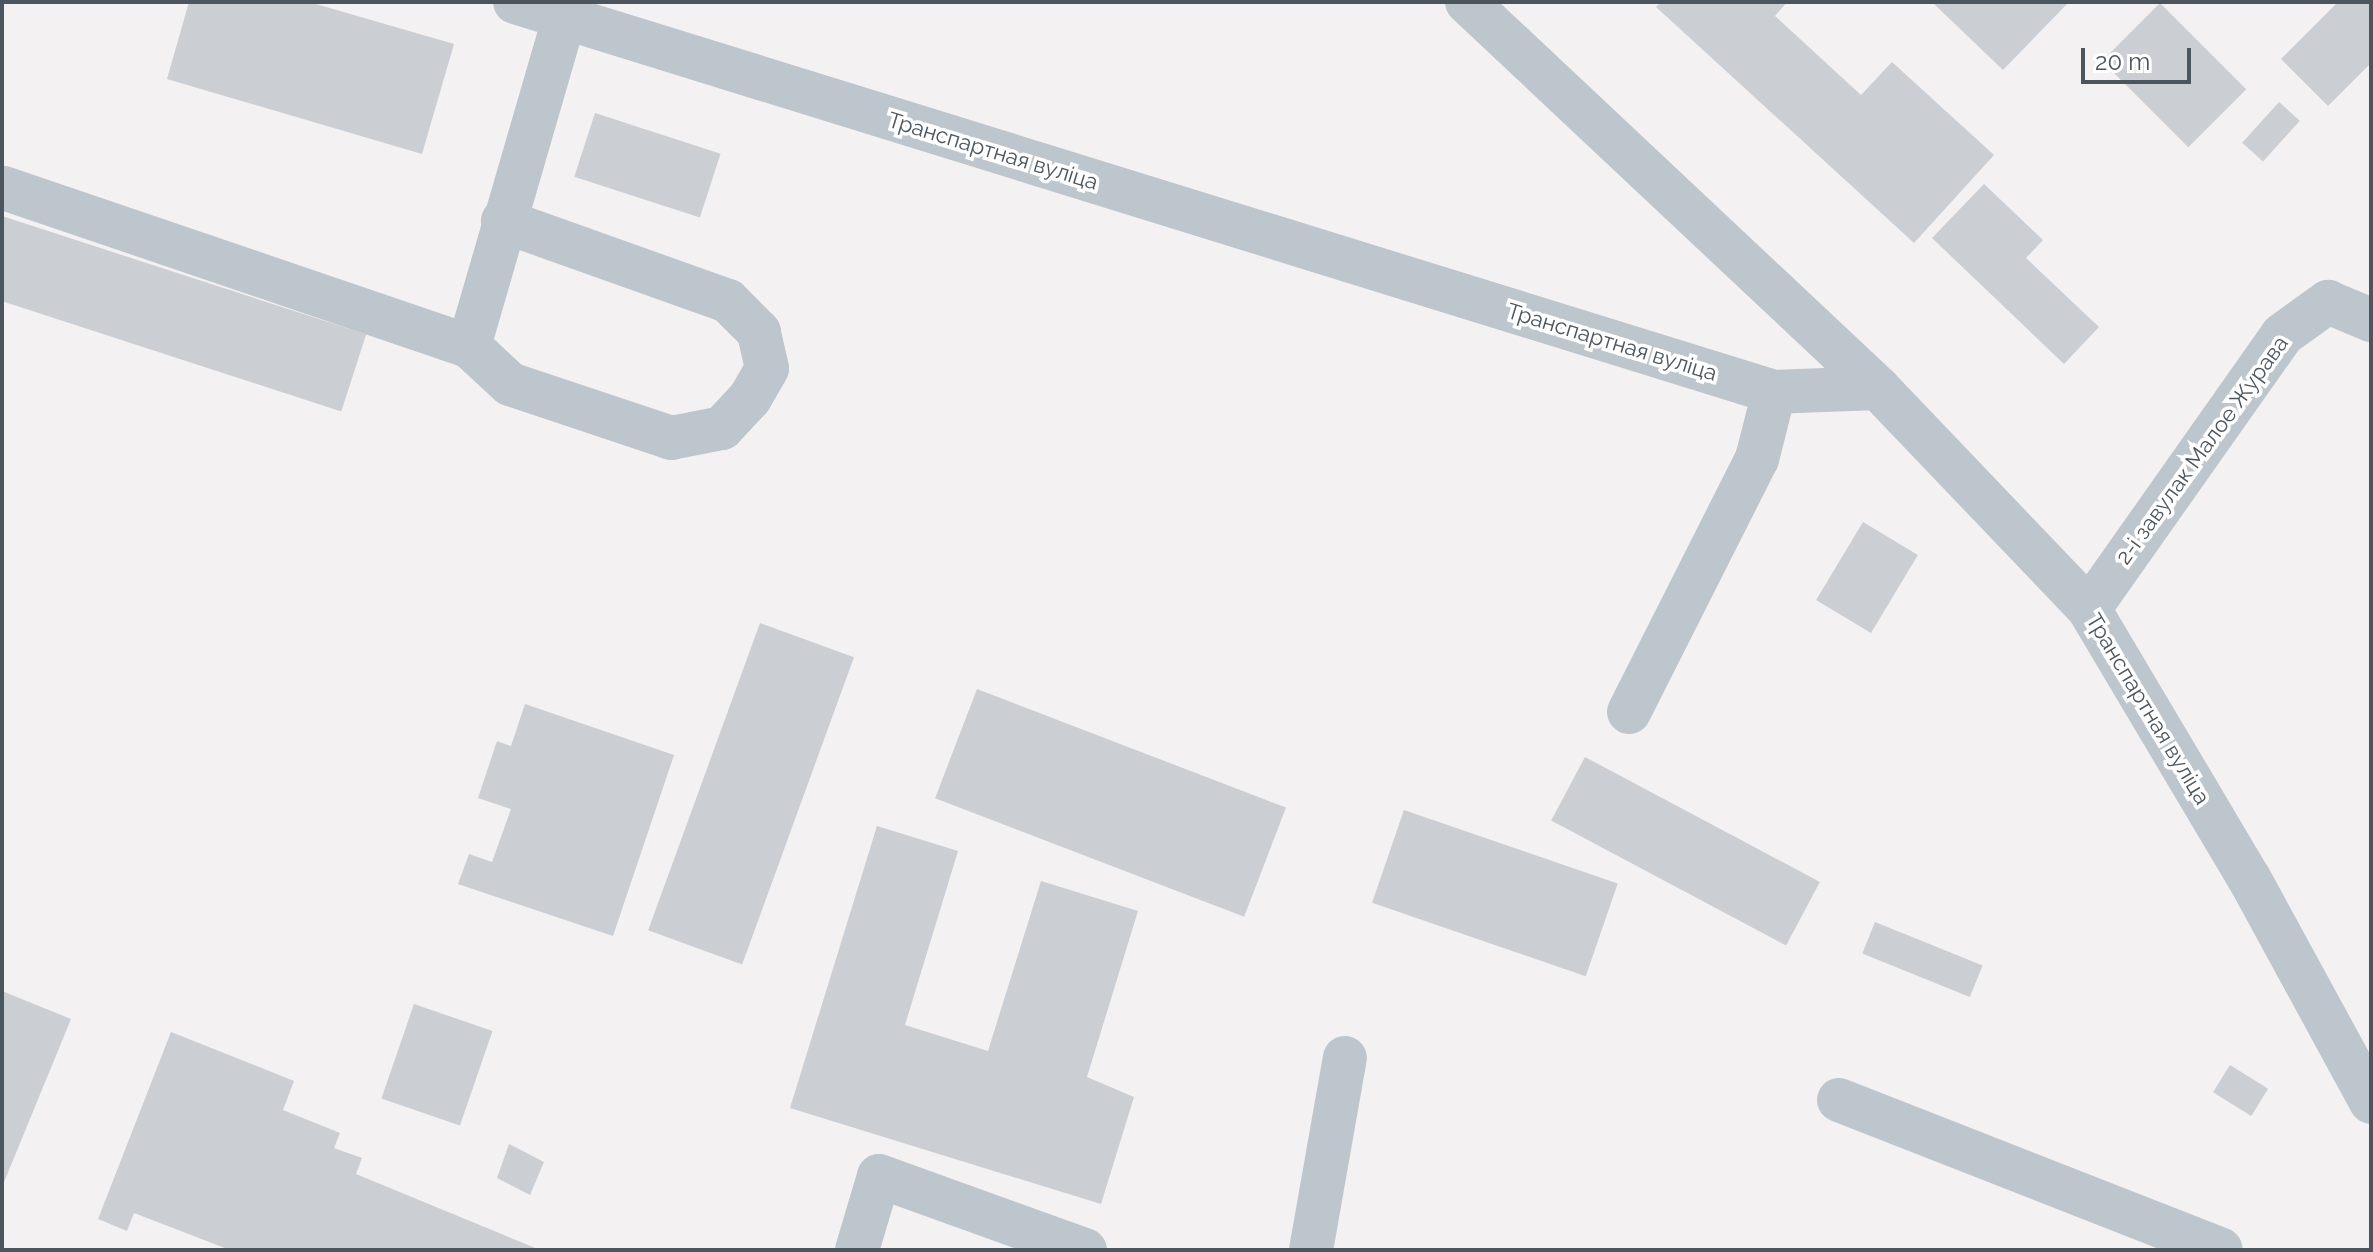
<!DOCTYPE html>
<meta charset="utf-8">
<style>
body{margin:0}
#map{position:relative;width:2373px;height:1252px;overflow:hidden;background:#f3f1f1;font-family:Raleway,sans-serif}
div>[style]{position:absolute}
.building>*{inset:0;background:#cbced3;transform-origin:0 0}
.minor>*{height:44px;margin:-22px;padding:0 22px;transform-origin:22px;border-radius:22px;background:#bdc6cc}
span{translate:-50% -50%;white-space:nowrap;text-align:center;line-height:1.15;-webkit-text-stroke:7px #fff;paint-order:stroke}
.street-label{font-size:22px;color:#4a555d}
.frame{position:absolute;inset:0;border:4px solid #4a555d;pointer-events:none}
.scale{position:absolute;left:2081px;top:48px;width:110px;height:36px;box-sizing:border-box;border:4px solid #4a555d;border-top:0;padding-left:10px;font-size:24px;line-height:28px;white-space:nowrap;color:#4a555d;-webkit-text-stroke:6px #fff;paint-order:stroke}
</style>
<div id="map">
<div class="building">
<div style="clip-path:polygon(189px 2px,309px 2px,454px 44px,422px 154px,167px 79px)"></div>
<div style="clip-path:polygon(1661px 2px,1787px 2px,1775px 16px,1861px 95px,1892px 62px,1994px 155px,1914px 243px,1656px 7px)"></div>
<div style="clip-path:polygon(1932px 2px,2069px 2px,2003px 70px)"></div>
<div style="clip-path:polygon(2338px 2px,2371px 2px,2371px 63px,2328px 106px,2281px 59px)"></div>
<div style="left:2160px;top:3px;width:122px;height:82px;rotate:45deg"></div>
<div style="left:2279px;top:102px;width:28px;height:55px;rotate:42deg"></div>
<div style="left:595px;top:113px;width:132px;height:67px;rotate:18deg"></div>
<div style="clip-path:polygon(1984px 184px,2043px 240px,2026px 258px,2099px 327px,2064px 364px,1932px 238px)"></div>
<div style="left:2px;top:216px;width:383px;height:81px;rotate:18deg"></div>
<div style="left:1863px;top:522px;width:64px;height:91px;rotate:31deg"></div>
<div style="left:760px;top:623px;width:100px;height:327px;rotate:20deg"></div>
<div style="left:977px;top:689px;width:331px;height:117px;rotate:21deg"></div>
<div style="clip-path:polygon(525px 704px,674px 755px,613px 936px,458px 884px,469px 854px,492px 862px,511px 809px,478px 798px,497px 741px,511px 746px)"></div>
<div style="left:1585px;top:757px;width:266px;height:72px;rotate:28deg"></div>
<div style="left:1404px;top:810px;width:226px;height:98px;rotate:19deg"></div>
<div style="clip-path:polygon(877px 826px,958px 851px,905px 1025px,988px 1051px,1041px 881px,1138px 911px,1087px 1077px,1134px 1097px,1101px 1204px,790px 1108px)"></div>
<div style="left:1875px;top:922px;width:116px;height:34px;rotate:22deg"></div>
<div style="clip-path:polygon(2px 991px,71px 1019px,2px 1187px)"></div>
<div style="left:414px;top:1004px;width:83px;height:100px;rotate:19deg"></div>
<div style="clip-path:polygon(171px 1032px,294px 1081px,283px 1110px,340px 1133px,334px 1148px,362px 1158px,356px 1174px,540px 1250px,230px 1250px,134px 1213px,127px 1231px,98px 1219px)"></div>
<div style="left:2230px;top:1065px;width:45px;height:32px;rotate:32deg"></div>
<div style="clip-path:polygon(509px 1144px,544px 1162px,530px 1195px,497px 1178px)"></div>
</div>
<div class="minor">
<div style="left:515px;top:2px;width:1318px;rotate:17.21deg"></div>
<div style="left:1774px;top:392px;width:104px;rotate:-2.2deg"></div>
<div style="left:1467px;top:2px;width:564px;rotate:43.2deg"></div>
<div style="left:1878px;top:388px;width:306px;rotate:46.3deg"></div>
<div style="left:2089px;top:609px;width:313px;rotate:59.3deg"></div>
<div style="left:2249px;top:878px;width:255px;rotate:61.4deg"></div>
<div style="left:4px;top:188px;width:491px;rotate:18.8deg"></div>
<div style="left:469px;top:346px;width:341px;rotate:-73.8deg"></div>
<div style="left:469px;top:346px;width:56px;rotate:42.8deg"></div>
<div style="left:510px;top:384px;width:170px;rotate:18.5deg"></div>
<div style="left:671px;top:438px;width:52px;rotate:-11.1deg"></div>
<div style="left:722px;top:428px;width:41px;rotate:-47deg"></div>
<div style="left:750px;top:398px;width:34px;rotate:-60deg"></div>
<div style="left:767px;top:368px;width:37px;rotate:-103deg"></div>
<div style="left:759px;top:332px;width:44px;rotate:-135deg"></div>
<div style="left:728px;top:301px;width:239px;rotate:-160.4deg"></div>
<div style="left:2089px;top:609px;width:335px;rotate:-54.8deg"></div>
<div style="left:2282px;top:335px;width:57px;rotate:-35.7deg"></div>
<div style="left:2328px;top:302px;width:47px;rotate:22.7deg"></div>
<div style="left:1629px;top:712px;width:284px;rotate:-63.2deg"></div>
<div style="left:1757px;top:459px;width:69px;rotate:-75.8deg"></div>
<div style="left:1839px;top:1100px;width:410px;rotate:21.4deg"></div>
<div style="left:857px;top:1250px;width:77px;rotate:-73.4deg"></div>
<div style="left:879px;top:1176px;width:219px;rotate:19.8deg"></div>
<div style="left:1311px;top:1250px;width:195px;rotate:-80deg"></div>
</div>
<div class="street-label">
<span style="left:993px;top:151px;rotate:17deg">Транспартная вуліца</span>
<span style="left:1612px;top:342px;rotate:17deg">Транспартная вуліца</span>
<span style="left:2202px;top:450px;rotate:-54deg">2-і завулак Малое Журава</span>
<span style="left:2148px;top:709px;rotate:59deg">Транспартная вуліца</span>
</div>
<div class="frame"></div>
<div class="scale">20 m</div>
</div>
